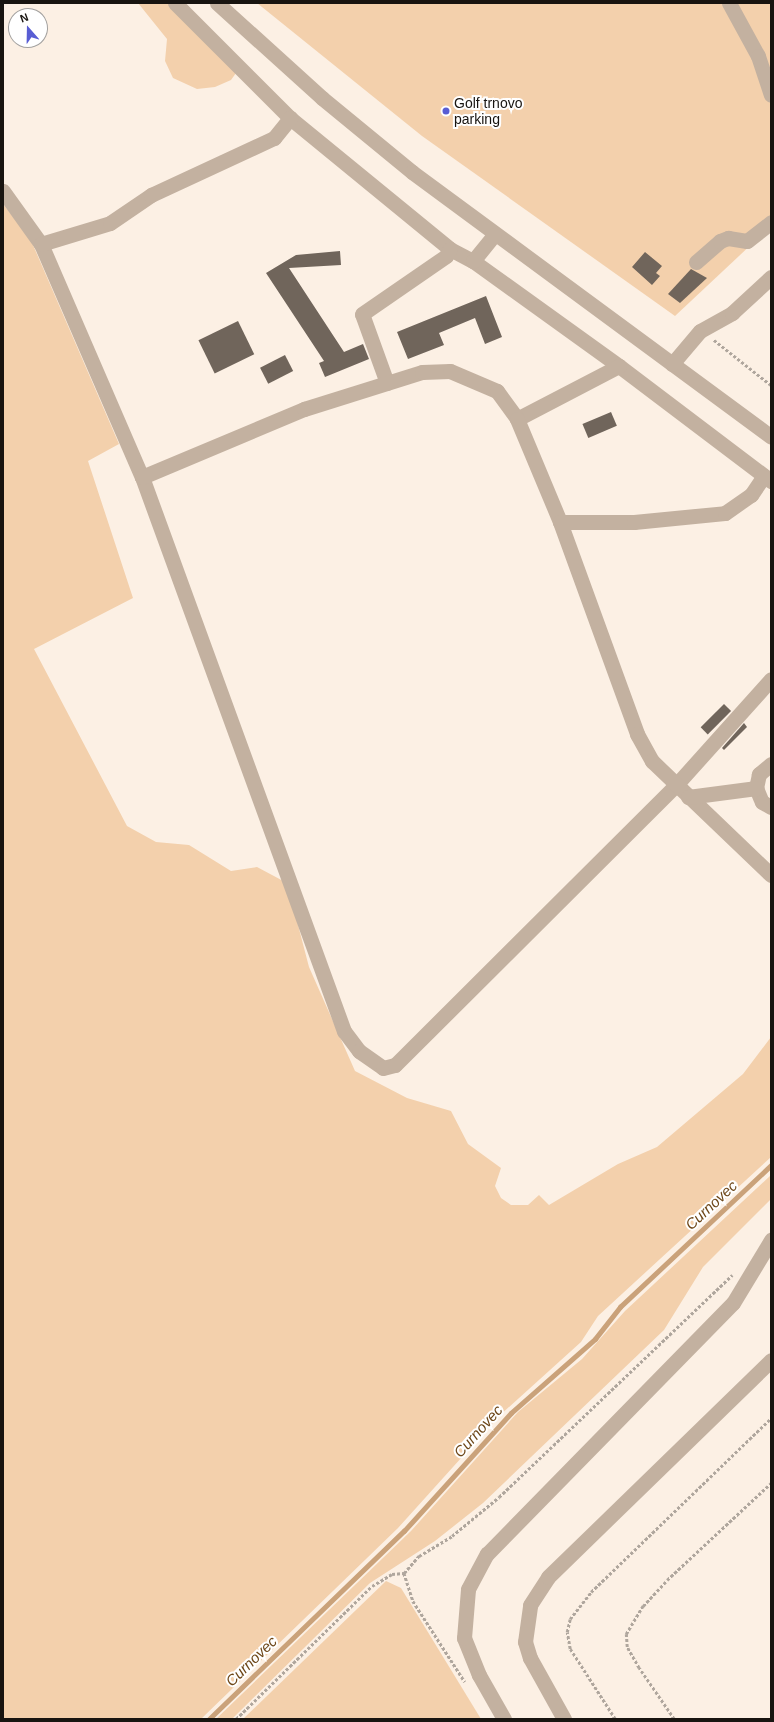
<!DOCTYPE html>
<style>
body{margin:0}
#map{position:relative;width:774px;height:1722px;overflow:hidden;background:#fcf0e4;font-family:Arial,sans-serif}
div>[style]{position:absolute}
.green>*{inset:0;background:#f3d0ac}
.stream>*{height:4.5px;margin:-2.25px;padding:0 2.25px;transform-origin:2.25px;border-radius:2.25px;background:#caa27a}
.building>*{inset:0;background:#70655b;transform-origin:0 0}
.path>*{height:2.5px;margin-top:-1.25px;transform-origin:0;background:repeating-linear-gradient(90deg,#afa69d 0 3px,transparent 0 5px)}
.minor>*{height:15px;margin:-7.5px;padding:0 7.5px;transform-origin:7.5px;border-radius:7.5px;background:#c3b1a0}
.dots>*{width:11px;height:11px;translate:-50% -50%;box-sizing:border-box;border:2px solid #fff;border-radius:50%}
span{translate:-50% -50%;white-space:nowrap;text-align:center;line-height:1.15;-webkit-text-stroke:4px #fff;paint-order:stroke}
.poi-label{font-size:14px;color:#181410}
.left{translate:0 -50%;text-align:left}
.water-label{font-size:15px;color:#6d4617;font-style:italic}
.frame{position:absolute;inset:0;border:4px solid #181410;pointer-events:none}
.north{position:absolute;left:8px;top:8px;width:40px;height:40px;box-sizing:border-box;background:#fff;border:1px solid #a3a19f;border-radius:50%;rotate:340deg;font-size:11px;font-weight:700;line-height:16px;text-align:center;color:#181410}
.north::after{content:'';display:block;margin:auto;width:14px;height:18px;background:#585dd4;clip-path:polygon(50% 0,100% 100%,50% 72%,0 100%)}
</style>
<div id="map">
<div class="green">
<div style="clip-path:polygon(138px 3px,169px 3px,236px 73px,231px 80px,215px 87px,197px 89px,173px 78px,165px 61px,167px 39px)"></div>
<div style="clip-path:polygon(257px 3px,771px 3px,771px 226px,675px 316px,422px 136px)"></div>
<div style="clip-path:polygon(3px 204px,30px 238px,119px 444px,88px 461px,133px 598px,34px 649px,127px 826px,156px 842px,189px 845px,231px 871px,257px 867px,287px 883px,309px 967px,355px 1071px,407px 1098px,451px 1111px,468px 1144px,501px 1168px,495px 1186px,501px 1198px,511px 1205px,528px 1205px,539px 1195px,549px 1205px,618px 1164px,657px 1147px,743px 1074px,771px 1037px,771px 1157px,598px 1316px,581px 1342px,499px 1416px,398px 1528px,201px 1719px,3px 1719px)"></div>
<div style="clip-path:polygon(771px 1175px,771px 1199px,703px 1267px,664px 1330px,483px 1503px,435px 1541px,370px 1583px,232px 1719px,216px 1719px,411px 1531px,518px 1412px,582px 1359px,625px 1311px)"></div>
<div style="clip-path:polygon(386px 1581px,401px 1588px,481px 1719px,243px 1719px)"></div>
</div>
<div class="stream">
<div style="left:209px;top:1719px;width:271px;rotate:-44deg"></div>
<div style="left:404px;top:1531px;width:159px;rotate:-47.8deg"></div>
<div style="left:511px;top:1413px;width:112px;rotate:-41.4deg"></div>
<div style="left:595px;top:1339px;width:41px;rotate:-52deg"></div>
<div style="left:620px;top:1307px;width:207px;rotate:-43.2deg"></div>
</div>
<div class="building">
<div style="clip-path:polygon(340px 251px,341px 265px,289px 268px,344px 352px,363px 344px,369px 359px,325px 377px,319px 363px,324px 361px,266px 273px,296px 255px)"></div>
<div style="clip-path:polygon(645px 252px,662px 266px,656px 273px,660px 276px,652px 285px,632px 267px)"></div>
<div style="clip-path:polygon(691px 269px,707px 278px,680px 303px,668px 294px)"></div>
<div style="clip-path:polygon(486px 296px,502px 337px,485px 344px,475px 318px,439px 333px,444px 345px,408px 359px,397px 332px)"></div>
<div style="left:238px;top:321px;width:37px;height:44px;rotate:64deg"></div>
<div style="left:285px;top:355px;width:18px;height:28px;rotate:63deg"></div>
<div style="left:611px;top:412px;width:15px;height:31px;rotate:67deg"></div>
<div style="left:724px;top:704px;width:10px;height:33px;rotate:45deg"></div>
<div style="clip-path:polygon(744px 723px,747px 727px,724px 750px,722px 748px)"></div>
</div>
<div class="path">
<div style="left:714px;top:340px;width:73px;rotate:38.3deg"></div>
<div style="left:404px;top:1573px;width:23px;rotate:-49deg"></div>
<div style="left:419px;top:1556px;width:39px;rotate:-31deg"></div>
<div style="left:452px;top:1536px;width:61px;rotate:-39.7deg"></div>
<div style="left:499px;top:1497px;width:322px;rotate:-43.6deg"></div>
<div style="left:236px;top:1719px;width:190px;rotate:-44.4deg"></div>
<div style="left:372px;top:1586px;width:23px;rotate:-31deg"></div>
<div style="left:392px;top:1574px;width:12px;rotate:-5deg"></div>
<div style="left:404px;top:1573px;width:29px;rotate:72deg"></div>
<div style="left:413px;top:1601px;width:96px;rotate:57.3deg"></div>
<div style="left:615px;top:1719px;width:83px;rotate:-122.7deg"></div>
<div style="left:570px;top:1649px;width:17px;rotate:-100deg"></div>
<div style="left:567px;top:1632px;width:13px;rotate:-77deg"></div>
<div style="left:570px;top:1619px;width:34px;rotate:-52deg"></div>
<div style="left:591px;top:1592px;width:250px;rotate:-44deg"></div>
<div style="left:674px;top:1719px;width:62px;rotate:-124.5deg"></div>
<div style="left:639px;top:1668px;width:24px;rotate:-120deg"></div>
<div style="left:627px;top:1647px;width:13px;rotate:-94deg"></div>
<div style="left:626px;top:1634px;width:33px;rotate:-59deg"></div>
<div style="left:643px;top:1606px;width:35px;rotate:-47deg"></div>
<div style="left:667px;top:1580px;width:142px;rotate:-43deg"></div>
</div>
<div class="minor">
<div style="left:175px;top:3px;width:163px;rotate:45deg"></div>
<div style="left:290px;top:118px;width:207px;rotate:39.3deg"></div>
<div style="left:450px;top:249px;width:26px;rotate:28deg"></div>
<div style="left:473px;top:261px;width:180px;rotate:35.7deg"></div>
<div style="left:619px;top:366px;width:191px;rotate:37.1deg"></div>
<div style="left:217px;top:3px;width:142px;rotate:42.1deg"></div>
<div style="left:322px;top:98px;width:117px;rotate:39.4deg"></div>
<div style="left:412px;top:172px;width:446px;rotate:36.4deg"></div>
<div style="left:729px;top:3px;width:60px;rotate:61.3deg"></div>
<div style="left:758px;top:56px;width:41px;rotate:71.6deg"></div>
<div style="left:3px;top:191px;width:65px;rotate:54.4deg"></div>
<div style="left:41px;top:244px;width:254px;rotate:66.6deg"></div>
<div style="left:142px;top:477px;width:590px;rotate:69.97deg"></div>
<div style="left:344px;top:1031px;width:25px;rotate:53deg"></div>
<div style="left:359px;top:1051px;width:29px;rotate:35deg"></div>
<div style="left:383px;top:1068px;width:12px;rotate:-14deg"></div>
<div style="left:395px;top:1065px;width:397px;rotate:-44.9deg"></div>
<div style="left:676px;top:785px;width:142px;rotate:-48.1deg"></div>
<div style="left:41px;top:244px;width:72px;rotate:-16.9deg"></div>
<div style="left:110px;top:223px;width:50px;rotate:-34.3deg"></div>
<div style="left:151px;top:195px;width:136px;rotate:-24.9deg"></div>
<div style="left:274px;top:138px;width:26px;rotate:-51deg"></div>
<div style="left:473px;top:261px;width:33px;rotate:-51deg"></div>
<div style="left:696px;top:262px;width:32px;rotate:-41deg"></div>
<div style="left:720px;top:241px;width:9px;rotate:-21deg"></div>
<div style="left:728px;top:238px;width:19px;rotate:9deg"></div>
<div style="left:747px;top:241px;width:31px;rotate:-38deg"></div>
<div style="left:672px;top:364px;width:43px;rotate:-49.7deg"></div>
<div style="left:700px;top:331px;width:37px;rotate:-29deg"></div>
<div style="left:732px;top:313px;width:53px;rotate:-42.7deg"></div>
<div style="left:387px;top:383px;width:73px;rotate:-109.9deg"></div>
<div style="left:362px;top:314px;width:102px;rotate:-34.6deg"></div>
<div style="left:446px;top:256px;width:8px;rotate:-60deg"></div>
<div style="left:517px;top:419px;width:115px;rotate:-27.5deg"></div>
<div style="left:142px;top:477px;width:176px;rotate:-22.8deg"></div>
<div style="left:304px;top:409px;width:124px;rotate:-17.4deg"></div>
<div style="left:422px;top:372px;width:28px;rotate:-2deg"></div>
<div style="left:450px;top:371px;width:51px;rotate:23.1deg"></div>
<div style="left:497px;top:391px;width:34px;rotate:54deg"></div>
<div style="left:517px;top:419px;width:112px;rotate:67.3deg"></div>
<div style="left:560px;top:522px;width:226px;rotate:70deg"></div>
<div style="left:637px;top:734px;width:31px;rotate:61deg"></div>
<div style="left:652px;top:761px;width:165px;rotate:43.8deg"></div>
<div style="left:560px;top:522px;width:74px"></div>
<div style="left:634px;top:522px;width:91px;rotate:-5.6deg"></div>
<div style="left:725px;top:513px;width:32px;rotate:-35deg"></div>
<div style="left:751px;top:495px;width:23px;rotate:-56deg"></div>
<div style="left:771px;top:764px;width:16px;rotate:140deg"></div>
<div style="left:759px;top:774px;width:14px;rotate:102deg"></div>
<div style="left:756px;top:788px;width:15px;rotate:67deg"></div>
<div style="left:762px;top:802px;width:10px;rotate:29deg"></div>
<div style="left:688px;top:797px;width:69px;rotate:-7.5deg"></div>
<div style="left:504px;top:1719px;width:51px;rotate:-119.6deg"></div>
<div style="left:479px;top:1675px;width:40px;rotate:-112deg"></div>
<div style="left:464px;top:1638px;width:49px;rotate:-85.3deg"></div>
<div style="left:468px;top:1589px;width:40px;rotate:-62deg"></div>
<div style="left:487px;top:1554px;width:351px;rotate:-45.6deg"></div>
<div style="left:733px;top:1303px;width:74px;rotate:-58.9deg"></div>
<div style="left:564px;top:1719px;width:70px;rotate:-119.1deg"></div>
<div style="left:530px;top:1658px;width:17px;rotate:-107deg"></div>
<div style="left:525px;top:1642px;width:37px;rotate:-82deg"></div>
<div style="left:530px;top:1605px;width:33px;rotate:-57deg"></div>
<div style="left:548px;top:1577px;width:311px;rotate:-44.2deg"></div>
</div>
<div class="dots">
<div style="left:446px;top:111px;background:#585dd4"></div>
</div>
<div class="poi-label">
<span class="left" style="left:454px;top:111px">Golf trnovo<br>parking</span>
</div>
<div class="water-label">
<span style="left:711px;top:1205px;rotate:-43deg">Curnovec</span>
<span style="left:478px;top:1431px;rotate:-48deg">Curnovec</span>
<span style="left:251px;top:1661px;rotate:-44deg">Curnovec</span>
</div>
<div class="frame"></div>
<div class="north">N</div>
</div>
